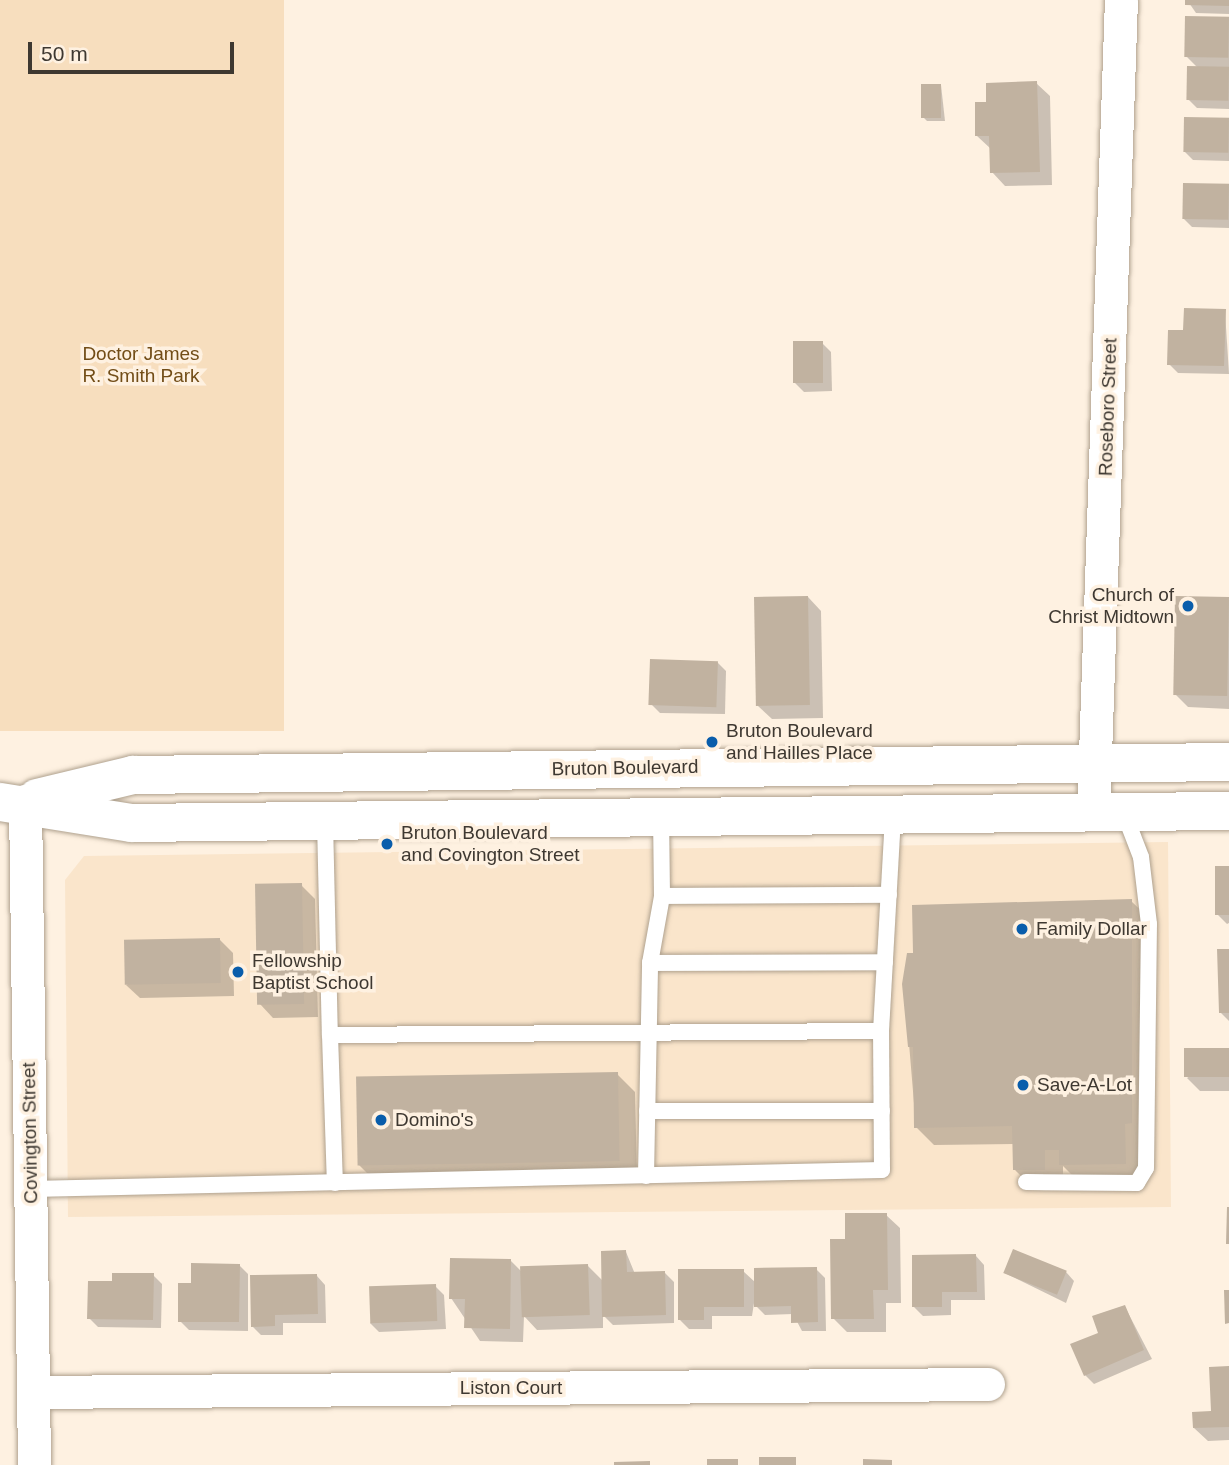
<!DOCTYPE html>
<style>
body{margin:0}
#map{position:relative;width:1229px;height:1465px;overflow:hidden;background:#fef1e1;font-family:Helvetica,sans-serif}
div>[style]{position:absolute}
.built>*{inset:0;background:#fae5cb}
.green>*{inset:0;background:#f7debe;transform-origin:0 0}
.shadow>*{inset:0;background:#0003}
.building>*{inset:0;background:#c1b2a0;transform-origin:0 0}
.roads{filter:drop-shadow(0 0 2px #afa18e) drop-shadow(0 0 2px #afa18e)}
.lane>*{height:16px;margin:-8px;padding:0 8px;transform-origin:8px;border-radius:8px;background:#fff}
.street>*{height:33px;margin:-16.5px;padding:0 16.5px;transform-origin:16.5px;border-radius:16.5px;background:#fff}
.secondary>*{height:38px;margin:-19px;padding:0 19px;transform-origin:19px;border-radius:19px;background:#fff}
.dots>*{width:19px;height:19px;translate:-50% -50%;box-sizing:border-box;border:4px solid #fef1e1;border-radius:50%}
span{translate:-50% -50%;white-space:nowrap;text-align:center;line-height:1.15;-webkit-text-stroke:7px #fef1e1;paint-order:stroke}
.park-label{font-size:19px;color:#724d17}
.street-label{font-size:19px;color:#3e3831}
.poi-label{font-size:19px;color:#3e3831}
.right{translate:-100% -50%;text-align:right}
.left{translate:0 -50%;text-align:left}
.scale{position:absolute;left:28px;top:42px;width:206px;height:32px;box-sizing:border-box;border:4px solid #3e3831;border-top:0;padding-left:9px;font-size:21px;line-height:24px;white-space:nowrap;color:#3e3831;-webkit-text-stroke:5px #fef1e1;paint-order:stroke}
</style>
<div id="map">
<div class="built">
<div style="clip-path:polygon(1168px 842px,1171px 1207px,68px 1217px,65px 880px,84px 856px)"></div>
</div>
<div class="green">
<div style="left:0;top:0;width:284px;height:731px"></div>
</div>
<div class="shadow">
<div style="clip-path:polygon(1187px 0,1229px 0,1229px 14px,1196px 13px)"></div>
<div style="clip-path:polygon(1229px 18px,1229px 109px,1197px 108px,1188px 99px,1198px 68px,1187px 57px)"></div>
<div style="clip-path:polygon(1036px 83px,1050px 96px,1052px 185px,1005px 186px,992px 172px,991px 149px,977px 136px,988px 104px)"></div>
<div style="clip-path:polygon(941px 85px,945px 121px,927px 121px,923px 117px)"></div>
<div style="clip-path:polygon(1229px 120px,1229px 161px,1193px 160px,1184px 151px)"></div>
<div style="clip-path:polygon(1229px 186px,1229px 228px,1192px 227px,1183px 218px)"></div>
<div style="clip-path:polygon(1225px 311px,1229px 374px,1178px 373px,1169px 364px,1185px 332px)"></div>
<div style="clip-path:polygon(822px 343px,831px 352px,832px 391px,804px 392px,795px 383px)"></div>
<div style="clip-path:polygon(808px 597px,821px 611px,823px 718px,772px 719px,758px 706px)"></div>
<div style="clip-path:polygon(1229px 599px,1229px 709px,1188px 707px,1175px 694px)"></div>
<div style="clip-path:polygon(717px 662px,726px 671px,725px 714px,660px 713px,651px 704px)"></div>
<div style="clip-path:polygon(1229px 868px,1229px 923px,1227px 924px,1218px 915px)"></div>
<div style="clip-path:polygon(301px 885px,315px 899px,318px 1017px,273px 1018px,260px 1004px)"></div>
<div style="clip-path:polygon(1131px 901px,1150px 919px,1143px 1182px,1079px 1182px,1063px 1166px,1063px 1188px,1033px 1188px,1015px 1170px,1014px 1144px,934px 1145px,916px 1127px,904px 984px)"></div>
<div style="clip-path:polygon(220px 940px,233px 953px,234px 996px,140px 998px,126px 985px)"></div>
<div style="clip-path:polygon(1229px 950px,1229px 1021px,1221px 1013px)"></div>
<div style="clip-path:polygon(1229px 1049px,1229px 1091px,1200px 1091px,1187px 1078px)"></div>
<div style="clip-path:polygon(617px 1074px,635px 1092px,637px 1179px,373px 1179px,359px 1165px)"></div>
<div style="clip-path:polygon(886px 1215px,900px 1228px,901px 1303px,886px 1303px,886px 1332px,847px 1332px,833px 1318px,847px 1240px)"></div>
<div style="clip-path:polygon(626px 1252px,635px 1274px,665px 1273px,674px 1282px,674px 1323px,613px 1325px,603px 1315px,603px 1328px,537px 1330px,524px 1316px,523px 1342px,480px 1341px,451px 1298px,510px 1260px,522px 1272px,588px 1266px,603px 1281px)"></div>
<div style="clip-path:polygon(976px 1256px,984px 1265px,985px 1300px,951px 1300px,951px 1315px,923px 1316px,914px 1307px)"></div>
<div style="clip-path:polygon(239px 1265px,248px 1274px,248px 1331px,189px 1330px,180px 1321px,192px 1285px)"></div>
<div style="clip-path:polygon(816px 1269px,825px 1278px,826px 1331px,802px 1331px,793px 1314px,765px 1315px,756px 1306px,756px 1290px,752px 1316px,712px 1316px,712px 1329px,689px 1329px,680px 1320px,743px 1271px,756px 1283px)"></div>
<div style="clip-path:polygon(1066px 1272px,1074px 1281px,1066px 1303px,1005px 1273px)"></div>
<div style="clip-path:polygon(153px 1275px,162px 1284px,161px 1328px,98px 1327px,89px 1318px)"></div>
<div style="clip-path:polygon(317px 1276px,325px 1285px,326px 1323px,283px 1323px,283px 1335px,261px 1335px,252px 1326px)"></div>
<div style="clip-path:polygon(435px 1286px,444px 1295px,446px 1329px,379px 1332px,370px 1323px)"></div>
<div style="clip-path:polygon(1125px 1307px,1152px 1359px,1094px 1384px,1085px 1375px,1100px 1334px)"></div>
<div style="clip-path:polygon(1229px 1368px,1229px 1440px,1208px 1441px,1194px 1428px,1213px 1413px)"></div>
</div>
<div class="building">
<div style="clip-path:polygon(1185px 0,1229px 0,1229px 6px,1185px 5px)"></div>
<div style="left:1185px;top:16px;width:44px;height:41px;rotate:1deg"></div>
<div style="left:1187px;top:66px;width:42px;height:34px;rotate:1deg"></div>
<div style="clip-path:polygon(1037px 81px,1040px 172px,990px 173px,989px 136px,975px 136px,975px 102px,986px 102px,986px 83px)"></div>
<div style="left:921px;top:84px;width:20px;height:34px"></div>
<div style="left:1184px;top:117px;width:45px;height:35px;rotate:1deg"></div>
<div style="left:1183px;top:183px;width:46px;height:36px;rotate:1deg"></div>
<div style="clip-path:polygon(1184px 308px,1226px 309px,1224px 366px,1167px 365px,1168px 330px,1183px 330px)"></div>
<div style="left:793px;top:341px;width:30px;height:42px"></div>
<div style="left:808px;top:596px;width:109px;height:54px;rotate:89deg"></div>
<div style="left:1175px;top:596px;width:54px;height:99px;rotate:1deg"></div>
<div style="left:650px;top:659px;width:68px;height:46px;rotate:2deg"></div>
<div style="left:1229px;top:866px;width:49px;height:14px;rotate:90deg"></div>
<div style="left:302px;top:883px;width:121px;height:47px;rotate:89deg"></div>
<div style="clip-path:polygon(1132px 899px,1132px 1123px,1125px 1124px,1126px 1164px,1059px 1165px,1059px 1150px,1045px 1150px,1045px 1170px,1013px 1170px,1012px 1126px,914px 1128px,913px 1047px,908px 1047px,902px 984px,907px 953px,913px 953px,912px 905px)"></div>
<div style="left:220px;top:938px;width:45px;height:96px;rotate:89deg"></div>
<div style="clip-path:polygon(1217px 949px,1229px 949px,1229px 1013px,1219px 1013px)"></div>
<div style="left:1229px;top:1048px;width:29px;height:45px;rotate:90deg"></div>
<div style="left:618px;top:1072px;width:89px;height:262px;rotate:89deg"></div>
<div style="clip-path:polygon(1227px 1207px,1229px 1207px,1229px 1244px,1226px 1244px)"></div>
<div style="clip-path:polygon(845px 1213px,887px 1213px,888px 1290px,873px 1290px,874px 1319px,831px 1319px,830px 1239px,845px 1239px)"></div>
<div style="left:1013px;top:1249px;width:58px;height:26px;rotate:22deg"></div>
<div style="clip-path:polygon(626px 1250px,627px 1272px,665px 1271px,666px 1315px,602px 1317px,601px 1251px)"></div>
<div style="clip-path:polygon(976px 1254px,977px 1292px,942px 1292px,942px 1307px,912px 1307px,912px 1255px)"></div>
<div style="clip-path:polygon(450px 1258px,511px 1259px,510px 1329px,464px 1328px,465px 1299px,449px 1299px)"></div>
<div style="clip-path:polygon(191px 1263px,240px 1264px,239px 1322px,178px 1322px,178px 1283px,191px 1283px)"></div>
<div style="left:588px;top:1264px;width:51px;height:68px;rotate:88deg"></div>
<div style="clip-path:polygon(817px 1267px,818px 1322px,791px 1323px,791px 1306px,754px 1307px,754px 1268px)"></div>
<div style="clip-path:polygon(678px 1269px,744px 1269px,744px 1307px,704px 1307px,704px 1320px,678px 1320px)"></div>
<div style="clip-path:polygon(112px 1273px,154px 1273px,153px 1320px,87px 1319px,88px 1281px,112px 1281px)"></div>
<div style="clip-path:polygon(317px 1274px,318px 1314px,275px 1315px,275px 1326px,251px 1327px,250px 1275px)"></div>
<div style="left:436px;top:1284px;width:37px;height:67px;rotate:88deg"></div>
<div style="clip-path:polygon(1224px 1290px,1229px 1290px,1229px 1323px,1225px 1324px)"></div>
<div style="clip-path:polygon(1125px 1305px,1144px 1350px,1084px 1376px,1070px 1344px,1098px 1333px,1092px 1316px)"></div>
<div style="clip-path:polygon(1229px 1366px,1229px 1427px,1193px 1428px,1192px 1412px,1211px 1411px,1209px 1367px)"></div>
<div style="left:759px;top:1457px;width:37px;height:8px"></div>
<div style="left:707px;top:1459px;width:31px;height:6px"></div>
<div style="clip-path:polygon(863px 1459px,892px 1460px,892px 1465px,863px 1465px)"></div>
<div style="clip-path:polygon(650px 1461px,650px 1465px,614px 1465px,614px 1462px)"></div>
</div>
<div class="roads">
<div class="lane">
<div style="left:325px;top:821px;width:214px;rotate:88.7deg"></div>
<div style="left:330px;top:1035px;width:551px;rotate:-0.42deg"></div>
<div style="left:881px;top:1031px;width:216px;rotate:-86.8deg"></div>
<div style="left:662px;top:896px;width:227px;rotate:-0.3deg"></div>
<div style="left:650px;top:963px;width:235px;rotate:-0.2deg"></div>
<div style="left:330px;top:1035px;width:148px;rotate:88.1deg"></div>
<div style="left:647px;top:1111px;width:235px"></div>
<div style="left:646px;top:1176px;width:213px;rotate:-88.9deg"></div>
<div style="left:650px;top:963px;width:68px;rotate:-79.8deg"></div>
<div style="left:662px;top:896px;width:78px;rotate:-90.7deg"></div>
<div style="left:1026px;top:1182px;width:111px;rotate:0.5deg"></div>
<div style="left:1137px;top:1183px;width:17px;rotate:-59deg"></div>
<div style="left:1146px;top:1168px;width:244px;rotate:-89.3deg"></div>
<div style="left:1149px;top:924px;width:67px;rotate:-96.8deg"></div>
<div style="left:1141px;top:857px;width:47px;rotate:-111.1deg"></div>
<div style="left:31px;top:1189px;width:851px;rotate:-1.28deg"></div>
<div style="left:882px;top:1170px;width:139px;rotate:-90.4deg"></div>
</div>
<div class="street">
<div style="left:25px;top:801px;width:664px;rotate:89.22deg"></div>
<div style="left:1093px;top:813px;width:813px;rotate:-88.03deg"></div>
<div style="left:34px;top:1392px;width:954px;rotate:-0.48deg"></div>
</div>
<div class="secondary">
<div style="left:37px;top:798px;width:99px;rotate:-13.5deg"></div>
<div style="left:133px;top:775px;width:1096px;rotate:-0.68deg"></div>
<div style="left:0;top:802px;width:133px;rotate:9.1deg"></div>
<div style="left:131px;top:823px;width:1098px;rotate:-0.63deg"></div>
</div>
</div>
<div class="dots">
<div style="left:1188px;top:606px;background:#095dab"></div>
<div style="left:712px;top:742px;background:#095dab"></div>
<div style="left:387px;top:844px;background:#095dab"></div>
<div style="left:1022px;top:929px;background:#095dab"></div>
<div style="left:238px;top:972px;background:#095dab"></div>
<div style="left:1023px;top:1085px;background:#095dab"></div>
<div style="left:381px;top:1120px;background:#095dab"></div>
</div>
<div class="park-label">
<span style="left:141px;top:365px">Doctor James<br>R. Smith Park</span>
</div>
<div class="street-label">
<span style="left:1108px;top:407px;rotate:-88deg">Roseboro Street</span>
<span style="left:625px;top:768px;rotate:-1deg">Bruton Boulevard</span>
<span style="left:30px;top:1133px;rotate:-91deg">Covington Street</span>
<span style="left:511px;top:1388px">Liston Court</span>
</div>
<div class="poi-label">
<span class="right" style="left:1174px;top:606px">Church of<br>Christ Midtown</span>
<span class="left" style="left:726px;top:742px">Bruton Boulevard<br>and Hailles Place</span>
<span class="left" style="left:401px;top:844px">Bruton Boulevard<br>and Covington Street</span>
<span class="left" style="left:1036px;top:929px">Family Dollar</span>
<span class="left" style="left:252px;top:972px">Fellowship<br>Baptist School</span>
<span class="left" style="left:1037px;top:1085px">Save-A-Lot</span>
<span class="left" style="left:395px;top:1120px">Domino's</span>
</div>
<div class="scale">50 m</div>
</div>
